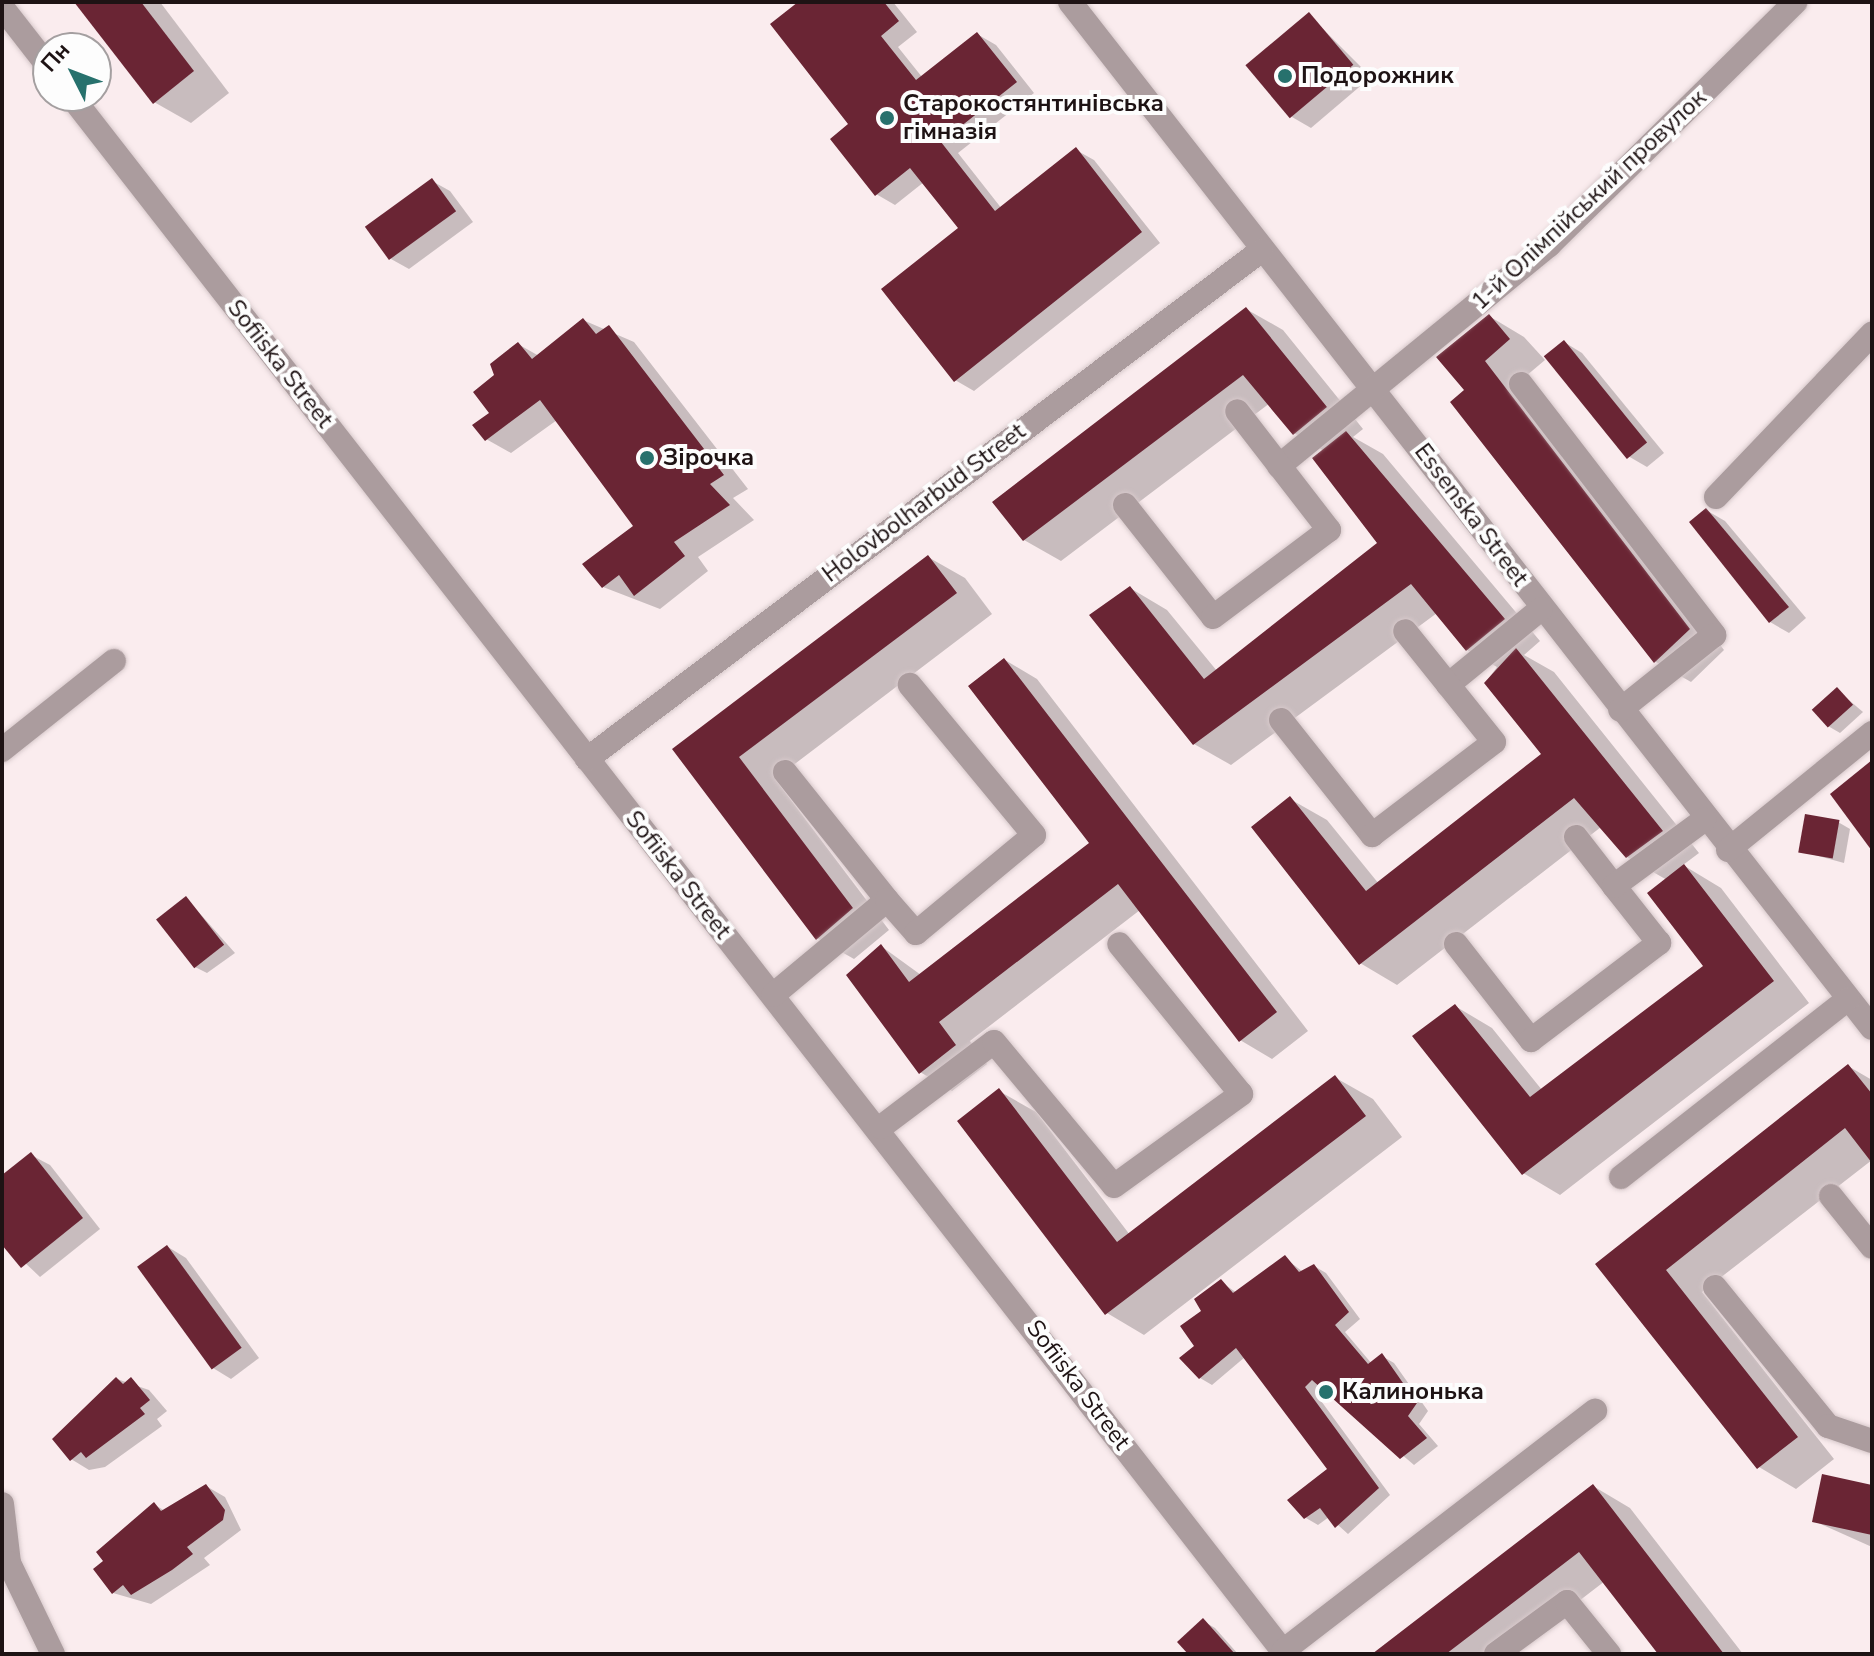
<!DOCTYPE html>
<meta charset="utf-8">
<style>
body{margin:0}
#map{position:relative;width:1874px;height:1656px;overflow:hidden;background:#faecee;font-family:"Nunito Sans",sans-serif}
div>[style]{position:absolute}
.shadow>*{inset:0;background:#0003}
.building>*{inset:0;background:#6a2534;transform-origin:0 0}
.roads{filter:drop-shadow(0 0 2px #d7c9cb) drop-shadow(0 0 2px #d7c9cb)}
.minor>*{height:24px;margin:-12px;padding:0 12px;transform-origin:12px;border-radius:12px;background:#ab9c9e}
.dots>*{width:22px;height:22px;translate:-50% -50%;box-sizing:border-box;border:4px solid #fdfdfd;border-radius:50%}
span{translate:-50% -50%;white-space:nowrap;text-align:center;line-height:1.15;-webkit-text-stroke:8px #fdfdfd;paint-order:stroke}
.poi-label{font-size:24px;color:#1e1314;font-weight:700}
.left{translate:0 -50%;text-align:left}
.street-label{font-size:24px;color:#1e1314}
.frame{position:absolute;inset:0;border:4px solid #1e1314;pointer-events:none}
.north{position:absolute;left:32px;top:32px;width:80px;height:80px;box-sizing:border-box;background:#fdfdfd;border:2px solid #a49fa0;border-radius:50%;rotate:312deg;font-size:22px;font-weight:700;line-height:32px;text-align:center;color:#1e1314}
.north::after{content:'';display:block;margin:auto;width:28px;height:36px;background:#27716d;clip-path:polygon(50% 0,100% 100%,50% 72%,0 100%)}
</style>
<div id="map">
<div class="shadow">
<div style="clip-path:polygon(77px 2px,160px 2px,229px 93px,191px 123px,154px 102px)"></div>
<div style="clip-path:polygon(801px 2px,893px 2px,917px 32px,898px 47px,922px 77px,977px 34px,996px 45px,1034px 93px,958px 153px,1002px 209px,1076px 150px,1094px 160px,1160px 243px,974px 391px,955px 380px,961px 228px,924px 182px,895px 205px,876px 194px)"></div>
<div style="clip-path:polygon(1309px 15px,1371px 77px,1311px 128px,1292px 117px)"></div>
<div style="clip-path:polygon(432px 181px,450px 191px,473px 222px,409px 269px,391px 259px)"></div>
<div style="clip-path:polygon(1246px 309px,1283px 330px,1363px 429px,1353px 437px,1383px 454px,1540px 641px,1524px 655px,1554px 672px,1699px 853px,1683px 865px,1721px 888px,1809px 1003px,1560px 1195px,1523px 1173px,1455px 1006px,1492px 1028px,1542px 1090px,1706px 966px,1667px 880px,1627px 857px,1601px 827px,1397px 985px,1360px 963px,1290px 799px,1327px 820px,1379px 884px,1544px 754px,1486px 682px,1497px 667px,1467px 650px,1437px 613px,1231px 765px,1194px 744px,1130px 588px,1167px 610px,1217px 671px,1380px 544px,1324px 451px,1294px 433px,1270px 403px,1061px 561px,1024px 540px)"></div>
<div style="clip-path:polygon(1489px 316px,1524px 337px,1545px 360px,1519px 382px,1724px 650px,1691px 682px,1656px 662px,1452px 402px,1467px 390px)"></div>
<div style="clip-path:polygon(583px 320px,634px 342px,748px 489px,733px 498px,754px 520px,698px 557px,708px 571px,660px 609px,603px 587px,636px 526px,557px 420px,511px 453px,486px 439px,497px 375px,518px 344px,539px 356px)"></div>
<div style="clip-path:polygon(1564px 342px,1582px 353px,1664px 453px,1647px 467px,1628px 456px)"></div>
<div style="clip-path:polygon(1706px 510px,1725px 521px,1806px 618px,1789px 633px,1770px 622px)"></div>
<div style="clip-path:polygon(928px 557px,965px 578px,992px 614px,775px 779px,889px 930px,854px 959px,817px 938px,675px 749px)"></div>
<div style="clip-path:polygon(1005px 660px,1037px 679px,1308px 1031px,1272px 1059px,1240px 1040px,1140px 910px,970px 1041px,987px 1064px,952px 1091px,920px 1072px,881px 946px,921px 975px,1092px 844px)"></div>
<div style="clip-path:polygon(1837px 690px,1863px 712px,1840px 733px,1828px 726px)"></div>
<div style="clip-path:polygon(1838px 822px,1850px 829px,1844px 863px,1800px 851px)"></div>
<div style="clip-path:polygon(187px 899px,235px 953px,207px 973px,195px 967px)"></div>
<div style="clip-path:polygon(1848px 1066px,1872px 1080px,1872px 1160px,1702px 1292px,1834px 1459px,1796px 1489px,1759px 1467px,1598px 1264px)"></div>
<div style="clip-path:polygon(1336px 1078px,1373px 1099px,1402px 1137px,1144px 1335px,1107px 1313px,999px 1091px,1036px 1112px,1130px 1235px)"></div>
<div style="clip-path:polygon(31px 1155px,50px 1165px,100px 1229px,40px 1277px,2px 1241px,2px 1178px)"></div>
<div style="clip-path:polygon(168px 1247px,186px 1258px,259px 1358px,231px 1379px,213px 1368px)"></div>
<div style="clip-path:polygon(1285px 1258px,1303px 1272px,1314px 1266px,1326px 1273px,1360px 1319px,1345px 1332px,1372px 1364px,1382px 1356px,1394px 1363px,1428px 1411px,1419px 1424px,1438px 1446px,1414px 1465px,1323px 1387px,1316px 1394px,1390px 1495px,1348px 1534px,1329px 1517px,1318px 1525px,1306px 1518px,1329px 1469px,1245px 1357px,1212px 1385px,1200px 1378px,1204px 1312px,1221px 1282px,1237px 1293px)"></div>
<div style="clip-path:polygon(117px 1379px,149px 1390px,167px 1411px,157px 1419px,162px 1426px,105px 1467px,89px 1470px,71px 1459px)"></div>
<div style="clip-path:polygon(206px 1486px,225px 1497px,241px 1530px,204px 1558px,210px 1565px,151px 1604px,113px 1593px,105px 1562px,155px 1505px,165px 1511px)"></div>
<div style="clip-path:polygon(1593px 1486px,1630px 1508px,1743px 1654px,1661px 1654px,1605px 1581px,1510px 1654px,1392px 1654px)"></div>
<div style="clip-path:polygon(1872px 1487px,1872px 1547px,1814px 1521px)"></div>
<div style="clip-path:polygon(1203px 1621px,1215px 1628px,1238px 1654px,1191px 1654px)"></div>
</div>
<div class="building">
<div style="clip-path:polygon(74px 2px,141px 2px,194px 71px,153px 104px)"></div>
<div style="clip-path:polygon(798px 2px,884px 2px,899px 21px,881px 36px,916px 80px,977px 32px,1017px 82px,941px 142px,995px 211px,1076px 147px,1142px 232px,954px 382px,881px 289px,958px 228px,910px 168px,875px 196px,830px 139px,848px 124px,770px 24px)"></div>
<div style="left:1309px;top:12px;width:69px;height:83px;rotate:50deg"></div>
<div style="left:432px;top:178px;width:41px;height:83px;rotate:54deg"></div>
<div style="clip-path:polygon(1246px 307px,1327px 407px,1293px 435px,1243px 375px,1023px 541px,992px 502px)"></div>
<div style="clip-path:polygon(1489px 314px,1510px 339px,1485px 361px,1690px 629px,1654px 663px,1450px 402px,1464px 390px,1436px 357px)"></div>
<div style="clip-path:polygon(583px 318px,596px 334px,609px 325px,724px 475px,710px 484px,730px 505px,674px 542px,685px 556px,634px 596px,619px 575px,602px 588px,582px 564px,633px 526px,540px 400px,485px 441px,472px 425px,489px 413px,473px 392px,494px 375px,490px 364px,518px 342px,532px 359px)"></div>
<div style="left:1564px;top:340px;width:132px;height:26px;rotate:51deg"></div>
<div style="clip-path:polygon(1346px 431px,1505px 619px,1466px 651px,1411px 584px,1193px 745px,1089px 615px,1130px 586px,1204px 679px,1377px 543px,1312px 458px)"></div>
<div style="clip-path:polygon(1706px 508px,1789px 607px,1769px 623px,1689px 522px)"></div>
<div style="clip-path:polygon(928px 555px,957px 593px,739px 757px,853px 908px,816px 940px,672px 749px)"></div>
<div style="clip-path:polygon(1516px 648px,1663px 831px,1626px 858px,1574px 798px,1359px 965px,1251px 827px,1290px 796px,1366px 891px,1541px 754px,1484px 683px)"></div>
<div style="clip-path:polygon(1004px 658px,1277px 1012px,1239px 1042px,1118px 884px,939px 1022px,956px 1045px,919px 1074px,846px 975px,881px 944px,909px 982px,1089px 843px,968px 686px)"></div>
<div style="left:1837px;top:687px;width:24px;height:34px;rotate:48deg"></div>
<div style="clip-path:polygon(1872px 760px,1872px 851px,1830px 794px)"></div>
<div style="left:1805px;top:814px;width:35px;height:39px;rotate:10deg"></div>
<div style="clip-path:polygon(1684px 864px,1774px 981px,1522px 1175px,1412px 1036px,1455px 1004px,1530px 1097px,1703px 966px,1647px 893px)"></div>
<div style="left:186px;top:896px;width:62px;height:38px;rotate:52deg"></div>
<div style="clip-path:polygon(1848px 1064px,1872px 1094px,1872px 1163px,1845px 1128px,1666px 1270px,1798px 1437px,1757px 1469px,1595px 1264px)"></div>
<div style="clip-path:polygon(1335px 1075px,1366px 1116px,1105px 1315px,957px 1121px,999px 1088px,1117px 1242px)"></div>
<div style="clip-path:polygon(31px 1152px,83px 1218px,21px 1268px,2px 1245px,2px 1175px)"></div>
<div style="left:167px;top:1245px;width:127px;height:37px;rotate:54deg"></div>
<div style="clip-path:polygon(1285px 1255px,1299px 1272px,1314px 1264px,1349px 1312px,1335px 1325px,1368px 1364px,1382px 1353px,1417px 1403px,1408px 1416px,1427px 1438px,1400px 1459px,1312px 1380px,1305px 1387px,1379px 1488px,1335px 1528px,1320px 1508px,1304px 1519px,1287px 1500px,1327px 1469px,1236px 1348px,1199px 1379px,1179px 1358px,1194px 1346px,1180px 1326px,1201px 1311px,1194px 1299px,1221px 1279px,1233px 1293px)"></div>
<div style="clip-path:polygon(116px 1377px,123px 1384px,131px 1377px,150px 1400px,140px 1408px,145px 1414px,86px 1458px,81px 1452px,70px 1461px,52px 1439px)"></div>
<div style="clip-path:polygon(1822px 1474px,1872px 1485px,1872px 1535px,1812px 1522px)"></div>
<div style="clip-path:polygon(206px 1484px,225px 1510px,223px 1520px,187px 1547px,193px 1554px,172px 1570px,131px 1595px,123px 1585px,112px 1594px,93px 1569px,103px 1561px,96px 1552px,154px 1502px,161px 1511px)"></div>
<div style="clip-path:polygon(1593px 1484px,1724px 1654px,1658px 1654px,1579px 1552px,1446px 1654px,1372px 1654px)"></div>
<div style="clip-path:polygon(1203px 1618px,1235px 1654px,1188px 1654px,1177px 1642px)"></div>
</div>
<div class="roads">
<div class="minor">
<div style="left:1070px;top:2px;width:1302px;rotate:51.99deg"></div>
<div style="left:2px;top:7px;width:75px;rotate:52.1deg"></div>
<div style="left:71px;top:96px;width:1975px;rotate:52.07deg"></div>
<div style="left:1521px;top:384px;width:317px;rotate:52.4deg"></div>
<div style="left:1714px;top:635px;width:120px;rotate:141.4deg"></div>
<div style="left:1279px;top:466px;width:349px;rotate:-39.3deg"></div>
<div style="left:1549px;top:245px;width:346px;rotate:-44.6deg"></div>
<div style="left:1716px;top:497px;width:226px;rotate:-46.3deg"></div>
<div style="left:1125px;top:505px;width:142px;rotate:51.8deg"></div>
<div style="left:1213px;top:617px;width:145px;rotate:-36.9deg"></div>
<div style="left:1329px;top:530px;width:150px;rotate:-127.7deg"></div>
<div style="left:1448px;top:685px;width:120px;rotate:-39.3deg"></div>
<div style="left:1281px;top:720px;width:147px;rotate:51.6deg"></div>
<div style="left:1372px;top:835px;width:153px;rotate:-37.3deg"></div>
<div style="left:1494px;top:742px;width:142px;rotate:-128.7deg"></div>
<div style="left:2px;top:750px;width:143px;rotate:-38.5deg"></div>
<div style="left:587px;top:759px;width:845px;rotate:-37.02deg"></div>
<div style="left:785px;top:772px;width:164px;rotate:51.4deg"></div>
<div style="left:1576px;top:837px;width:62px;rotate:52.2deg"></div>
<div style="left:1728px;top:850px;width:186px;rotate:-39.1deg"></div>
<div style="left:1456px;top:944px;width:122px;rotate:52deg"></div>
<div style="left:1531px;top:1040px;width:161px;rotate:-37.2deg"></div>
<div style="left:1659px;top:943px;width:73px;rotate:-128.3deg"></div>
<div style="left:1614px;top:886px;width:112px;rotate:-36.3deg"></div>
<div style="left:773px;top:995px;width:148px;rotate:-39.8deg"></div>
<div style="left:887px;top:900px;width:44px;rotate:48.7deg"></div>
<div style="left:916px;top:933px;width:153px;rotate:-39.7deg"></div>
<div style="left:1034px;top:835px;width:195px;rotate:-129.6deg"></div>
<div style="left:881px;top:1127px;width:141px;rotate:-37deg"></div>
<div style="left:994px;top:1042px;width:187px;rotate:50.2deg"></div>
<div style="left:1114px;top:1186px;width:157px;rotate:-35.9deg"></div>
<div style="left:1241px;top:1094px;width:193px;rotate:-129.1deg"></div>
<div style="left:1621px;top:1177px;width:288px;rotate:-38.1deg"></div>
<div style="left:1831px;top:1196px;width:65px;rotate:51.2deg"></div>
<div style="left:1715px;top:1287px;width:179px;rotate:50.9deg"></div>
<div style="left:1828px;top:1426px;width:46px;rotate:18.8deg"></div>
<div style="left:2px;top:1504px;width:59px;rotate:83.2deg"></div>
<div style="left:9px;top:1563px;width:101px;rotate:64.2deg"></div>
<div style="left:1283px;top:1651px;width:394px;rotate:-37.6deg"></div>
<div style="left:1496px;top:1654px;width:88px;rotate:-36.2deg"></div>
<div style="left:1567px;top:1602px;width:67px;rotate:51.1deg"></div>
</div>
</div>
<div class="dots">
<div style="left:1285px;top:76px;background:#27716d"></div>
<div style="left:887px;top:118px;background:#27716d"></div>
<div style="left:647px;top:458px;background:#27716d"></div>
<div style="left:1326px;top:1392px;background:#27716d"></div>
</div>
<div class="poi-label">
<span class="left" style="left:1301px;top:76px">Подорожник</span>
<span class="left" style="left:903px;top:118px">Старокостянтинівська<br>гімназія</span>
<span class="left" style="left:663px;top:458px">Зірочка</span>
<span class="left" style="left:1342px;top:1392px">Калинонька</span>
</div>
<div class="street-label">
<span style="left:1589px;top:200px;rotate:-43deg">1-й Олімпійський провулок</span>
<span style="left:280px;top:364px;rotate:52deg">Sofiiska Street</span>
<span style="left:924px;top:503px;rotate:-37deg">Holovbolharbud Street</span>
<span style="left:1471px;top:515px;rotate:53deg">Essenska Street</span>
<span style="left:678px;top:875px;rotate:52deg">Sofiiska Street</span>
<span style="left:1078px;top:1385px;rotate:53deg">Sofiiska Street</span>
</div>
<div class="frame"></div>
<div class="north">Пн</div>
</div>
